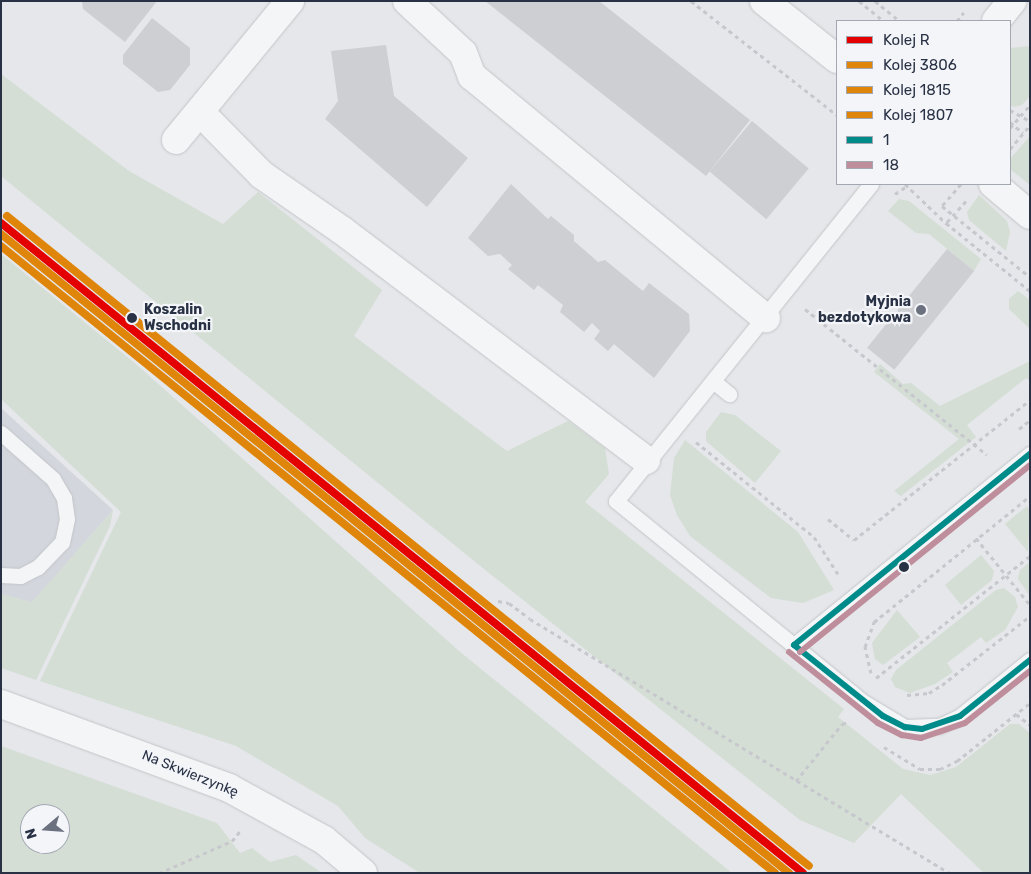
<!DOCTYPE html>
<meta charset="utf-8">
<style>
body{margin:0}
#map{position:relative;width:1031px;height:874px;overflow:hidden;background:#e5e7ea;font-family:Rubik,sans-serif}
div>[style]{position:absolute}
.built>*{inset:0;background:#d3d6dd}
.green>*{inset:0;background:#d4ded5}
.building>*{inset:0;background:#cdcfd3;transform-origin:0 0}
.path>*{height:3px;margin-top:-1.5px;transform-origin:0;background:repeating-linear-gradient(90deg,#c6c8cd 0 4px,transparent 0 8px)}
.roads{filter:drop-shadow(0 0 1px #c3c5c8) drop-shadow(0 0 1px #c3c5c8)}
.service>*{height:15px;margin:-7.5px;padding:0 7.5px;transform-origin:7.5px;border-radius:7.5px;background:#f4f5f7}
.minor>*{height:28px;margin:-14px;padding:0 14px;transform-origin:14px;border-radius:14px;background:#f4f5f7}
.bus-1>*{height:6px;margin:-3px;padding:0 3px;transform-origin:3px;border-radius:3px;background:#008b8b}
.bus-2>*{height:6px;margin:-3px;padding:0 3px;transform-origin:3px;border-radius:3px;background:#bf8e9c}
.rail-1>*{height:8px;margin:-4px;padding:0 4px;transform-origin:4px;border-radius:4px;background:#e50000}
.rail-2>*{height:8px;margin:-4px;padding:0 4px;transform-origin:4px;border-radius:4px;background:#df860a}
.rail-3>*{height:8px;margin:-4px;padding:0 4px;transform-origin:4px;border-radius:4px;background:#df860a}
.rail-4>*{height:8px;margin:-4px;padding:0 4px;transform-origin:4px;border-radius:4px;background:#df860a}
.dots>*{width:14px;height:14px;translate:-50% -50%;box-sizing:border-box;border:2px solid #f3f5f9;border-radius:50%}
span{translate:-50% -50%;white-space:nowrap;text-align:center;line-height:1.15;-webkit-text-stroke:4.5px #f3f5f9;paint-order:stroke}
.poi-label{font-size:14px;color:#293245;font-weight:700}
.right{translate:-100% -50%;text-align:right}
.stop-label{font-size:14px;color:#293245;font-weight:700}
.left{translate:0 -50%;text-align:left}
.street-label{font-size:14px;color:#293245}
.frame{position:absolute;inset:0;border:2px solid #293245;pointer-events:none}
.legend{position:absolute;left:836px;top:20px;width:175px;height:165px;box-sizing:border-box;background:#f3f5f9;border:1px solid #a2a7b1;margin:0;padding:6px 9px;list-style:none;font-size:15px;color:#293245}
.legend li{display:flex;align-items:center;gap:10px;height:25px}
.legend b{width:25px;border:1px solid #a2a7b1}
.north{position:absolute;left:20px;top:804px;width:50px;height:50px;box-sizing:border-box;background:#f3f5f9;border:1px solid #a2a7b1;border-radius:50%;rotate:252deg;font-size:14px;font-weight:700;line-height:20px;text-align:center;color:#293245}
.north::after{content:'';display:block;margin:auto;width:18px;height:22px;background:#6b717f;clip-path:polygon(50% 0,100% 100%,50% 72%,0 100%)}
</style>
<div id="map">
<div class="built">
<div style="clip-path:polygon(1px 408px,113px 510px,32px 603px,1px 594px)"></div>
</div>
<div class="green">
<div style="clip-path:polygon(1030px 46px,1030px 96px,1022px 105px,1014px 107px,1010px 105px,1010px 48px)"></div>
<div style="clip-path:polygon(1px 74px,129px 171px,223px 224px,258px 192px,382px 290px,354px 336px,507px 451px,568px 421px,605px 448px,609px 474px,585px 502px,844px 709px,838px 717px,903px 769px,930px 775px,956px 767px,1010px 724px,1019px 724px,1030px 733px,1030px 873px,984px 873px,901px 794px,854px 843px,800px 820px,474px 561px,1px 176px)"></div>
<div style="clip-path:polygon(1030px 136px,1030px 185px,1010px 169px,1010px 159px)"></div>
<div style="clip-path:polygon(979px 195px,1007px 221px,1010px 232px,1006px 251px,969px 220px,967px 212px)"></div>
<div style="clip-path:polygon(899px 199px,909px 201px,981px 259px,974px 271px,929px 234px,916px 233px,888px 211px)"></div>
<div style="clip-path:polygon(1px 254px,137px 365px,459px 651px,732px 873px,420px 873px,365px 838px,338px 806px,236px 746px,40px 681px,121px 512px,1px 399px)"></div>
<div style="clip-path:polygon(1018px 291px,1030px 300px,1030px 329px,1009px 309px,1009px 299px)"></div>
<div style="clip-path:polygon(1030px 361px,1030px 381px,1026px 378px,967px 425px,976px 437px,901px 496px,894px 491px,959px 439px,874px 372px,880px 364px,903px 384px,911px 383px,940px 406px)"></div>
<div style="clip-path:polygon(721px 412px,735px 415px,781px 451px,755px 483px,706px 441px,706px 432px)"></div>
<div style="clip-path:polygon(685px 440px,798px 532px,834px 590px,803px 603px,771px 598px,690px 536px,677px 515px,670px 495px,674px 458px)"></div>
<div style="clip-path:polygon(1027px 506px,1030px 511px,1028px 552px,1005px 524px)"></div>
<div style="clip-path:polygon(113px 510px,110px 526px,36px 680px,1px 668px,1px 594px,32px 602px)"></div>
<div style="clip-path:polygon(981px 555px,994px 571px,992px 580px,961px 605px,945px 585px)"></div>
<div style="clip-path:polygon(1030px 562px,1030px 596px,1018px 579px,1020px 570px)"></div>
<div style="clip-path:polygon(1004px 588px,1015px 597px,1018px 607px,1005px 630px,986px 643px,981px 637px,947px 663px,953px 672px,935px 684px,910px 693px,895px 687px,891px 679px,896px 670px,996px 590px)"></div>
<div style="clip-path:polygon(897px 610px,920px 637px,883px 665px,875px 659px,872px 643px)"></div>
<div style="clip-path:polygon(evenodd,1px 746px,217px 823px,240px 853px,252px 848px,270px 862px,296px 855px,322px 873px,1px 873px,1px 746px,30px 814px,60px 814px,60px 844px,30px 844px,30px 814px)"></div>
</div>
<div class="building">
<div style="clip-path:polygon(82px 1px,157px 1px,125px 42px,83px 9px)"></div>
<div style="clip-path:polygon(485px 1px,599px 1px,750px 120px,706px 176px)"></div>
<div style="clip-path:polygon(152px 18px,190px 48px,190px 65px,170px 90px,158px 92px,123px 64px,123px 55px)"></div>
<div style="clip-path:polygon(386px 45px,394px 96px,468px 158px,427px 207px,325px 119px,338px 101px,331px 51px)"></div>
<div style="left:752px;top:121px;width:74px;height:66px;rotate:40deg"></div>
<div style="clip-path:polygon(511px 184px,548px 219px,551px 216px,574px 235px,574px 241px,598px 262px,605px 260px,643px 291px,649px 283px,689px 314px,690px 331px,654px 378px,614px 344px,608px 351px,594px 339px,600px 331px,592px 323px,584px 332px,560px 312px,563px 305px,538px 285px,534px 290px,508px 269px,512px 265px,500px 254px,488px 256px,468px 238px)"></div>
<div style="left:947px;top:249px;width:35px;height:127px;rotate:39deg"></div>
</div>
<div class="path">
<div style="left:691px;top:1px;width:185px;rotate:38deg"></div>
<div style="left:859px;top:1px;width:32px;rotate:39deg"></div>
<div style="left:875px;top:1px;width:32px;rotate:39deg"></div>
<div style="left:957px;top:21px;width:11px;rotate:-52deg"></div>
<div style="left:1010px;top:110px;width:23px;rotate:29deg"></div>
<div style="left:1010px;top:122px;width:17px;rotate:40deg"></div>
<div style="left:1010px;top:128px;width:30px;rotate:-49deg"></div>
<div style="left:1010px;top:149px;width:31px;rotate:-50deg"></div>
<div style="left:905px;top:184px;width:57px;rotate:43.6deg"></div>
<div style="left:961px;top:184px;width:29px;rotate:131deg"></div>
<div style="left:942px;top:206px;width:113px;rotate:38.9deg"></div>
<div style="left:895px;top:194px;width:14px;rotate:-34deg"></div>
<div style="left:966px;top:201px;width:30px;rotate:132deg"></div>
<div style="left:946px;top:223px;width:108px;rotate:39deg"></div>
<div style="left:805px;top:309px;width:233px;rotate:38.7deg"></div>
<div style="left:1019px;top:429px;width:14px;rotate:-39deg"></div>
<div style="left:696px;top:442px;width:151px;rotate:38.8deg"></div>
<div style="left:814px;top:537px;width:44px;rotate:57deg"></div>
<div style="left:828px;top:519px;width:33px;rotate:39deg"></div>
<div style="left:854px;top:540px;width:225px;rotate:-38.5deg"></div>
<div style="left:976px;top:538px;width:86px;rotate:51.1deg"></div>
<div style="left:498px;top:601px;width:11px;rotate:10deg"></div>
<div style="left:509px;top:603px;width:26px;rotate:37deg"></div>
<div style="left:530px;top:619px;width:491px;rotate:31.2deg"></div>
<div style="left:871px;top:673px;width:27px;rotate:-103deg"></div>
<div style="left:865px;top:647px;width:27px;rotate:-70deg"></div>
<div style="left:874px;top:622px;width:201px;rotate:-38.9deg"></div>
<div style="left:876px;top:678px;width:196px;rotate:-38.4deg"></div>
<div style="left:907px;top:695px;width:22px;rotate:-5deg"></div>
<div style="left:929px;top:693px;width:15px;rotate:-32deg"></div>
<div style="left:942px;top:685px;width:112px;rotate:-38.1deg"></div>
<div style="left:1016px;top:714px;width:18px;rotate:38deg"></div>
<div style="left:884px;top:747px;width:42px;rotate:31.4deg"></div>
<div style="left:920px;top:769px;width:20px"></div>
<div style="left:940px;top:769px;width:19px;rotate:-25deg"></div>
<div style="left:957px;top:761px;width:93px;rotate:-38.5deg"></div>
<div style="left:796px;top:781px;width:73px;rotate:-51.1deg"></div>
<div style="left:842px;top:724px;width:6px;rotate:-18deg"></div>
<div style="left:159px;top:873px;width:80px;rotate:-23.7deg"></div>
<div style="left:232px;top:841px;width:14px;rotate:-51deg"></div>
</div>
<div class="roads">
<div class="service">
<div style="left:871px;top:184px;width:407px;rotate:128.8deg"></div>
<div style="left:616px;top:501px;width:321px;rotate:39.1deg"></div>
<div style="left:865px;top:703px;width:47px;rotate:31deg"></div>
<div style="left:905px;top:727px;width:34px;rotate:-2deg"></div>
<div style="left:939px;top:726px;width:23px;rotate:-25deg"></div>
<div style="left:960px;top:716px;width:90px;rotate:-38.7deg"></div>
<div style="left:713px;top:381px;width:21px;rotate:39deg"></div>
<div style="left:1px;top:433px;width:69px;rotate:41.5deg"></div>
<div style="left:53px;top:479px;width:22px;rotate:60deg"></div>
<div style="left:64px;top:498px;width:21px;rotate:82deg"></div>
<div style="left:67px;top:519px;width:24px;rotate:102deg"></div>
<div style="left:62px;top:542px;width:35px;rotate:134deg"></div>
<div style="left:38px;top:567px;width:20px;rotate:153deg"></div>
<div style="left:20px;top:576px;width:19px;rotate:-177deg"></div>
<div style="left:794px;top:645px;width:304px;rotate:-39deg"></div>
</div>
<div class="minor">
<div style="left:407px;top:1px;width:76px;rotate:42.9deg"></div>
<div style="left:463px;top:53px;width:25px;rotate:69deg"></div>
<div style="left:472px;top:76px;width:381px;rotate:39.5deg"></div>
<div style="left:764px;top:1px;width:93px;rotate:38.5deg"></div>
<div style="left:996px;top:21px;width:26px;rotate:-51deg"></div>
<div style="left:200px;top:112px;width:88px;rotate:45.5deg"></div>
<div style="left:262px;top:175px;width:98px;rotate:34.7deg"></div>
<div style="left:343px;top:231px;width:380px;rotate:37.1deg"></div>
<div style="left:176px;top:140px;width:180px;rotate:-50.6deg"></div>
<div style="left:993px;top:184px;width:48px;rotate:40deg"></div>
<div style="left:1px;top:704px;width:243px;rotate:20.2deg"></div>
<div style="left:229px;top:788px;width:108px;rotate:28.7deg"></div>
<div style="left:324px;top:840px;width:51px;rotate:40.2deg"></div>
</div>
</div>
<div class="bus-1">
<div style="left:794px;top:645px;width:304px;rotate:-39deg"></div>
<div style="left:794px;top:645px;width:114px;rotate:38.6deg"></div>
<div style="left:883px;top:716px;width:25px;rotate:27deg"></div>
<div style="left:905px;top:727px;width:17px;rotate:7deg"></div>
<div style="left:922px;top:729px;width:40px;rotate:-18.9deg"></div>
<div style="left:960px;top:716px;width:90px;rotate:-38.7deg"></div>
</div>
<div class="bus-2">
<div style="left:789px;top:652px;width:114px;rotate:38.6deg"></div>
<div style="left:878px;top:723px;width:27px;rotate:27deg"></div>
<div style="left:902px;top:735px;width:19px;rotate:9deg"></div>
<div style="left:921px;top:738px;width:46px;rotate:-18.8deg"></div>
<div style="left:965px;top:723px;width:83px;rotate:-38.7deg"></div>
<div style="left:800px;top:652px;width:296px;rotate:-39.1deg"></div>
</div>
<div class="rail-1">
<div style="left:1px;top:223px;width:1032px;rotate:39.02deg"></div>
</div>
<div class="rail-2">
<div style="left:1px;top:234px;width:1015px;rotate:39.04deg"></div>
</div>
<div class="rail-3">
<div style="left:7px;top:216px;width:1032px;rotate:39.02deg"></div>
</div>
<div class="rail-4">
<div style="left:1px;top:246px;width:996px;rotate:39.01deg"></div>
</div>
<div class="dots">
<div style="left:921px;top:310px;background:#6b717f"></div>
<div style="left:132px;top:318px;background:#293245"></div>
<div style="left:904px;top:567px;background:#293245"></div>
</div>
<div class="poi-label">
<span class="right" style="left:911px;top:310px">Myjnia<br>bezdotykowa</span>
</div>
<div class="stop-label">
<span class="left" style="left:144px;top:318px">Koszalin<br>Wschodni</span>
</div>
<div class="street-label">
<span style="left:190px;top:774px;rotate:22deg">Na Skwierzynkę</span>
</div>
<div class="frame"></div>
<ul class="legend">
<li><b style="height:6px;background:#e50000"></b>Kolej R</li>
<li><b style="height:6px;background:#df860a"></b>Kolej 3806</li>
<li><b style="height:6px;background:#df860a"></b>Kolej 1815</li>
<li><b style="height:6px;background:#df860a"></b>Kolej 1807</li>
<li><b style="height:6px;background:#008b8b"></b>1</li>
<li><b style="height:6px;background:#bf8e9c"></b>18</li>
</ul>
<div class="north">N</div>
</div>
